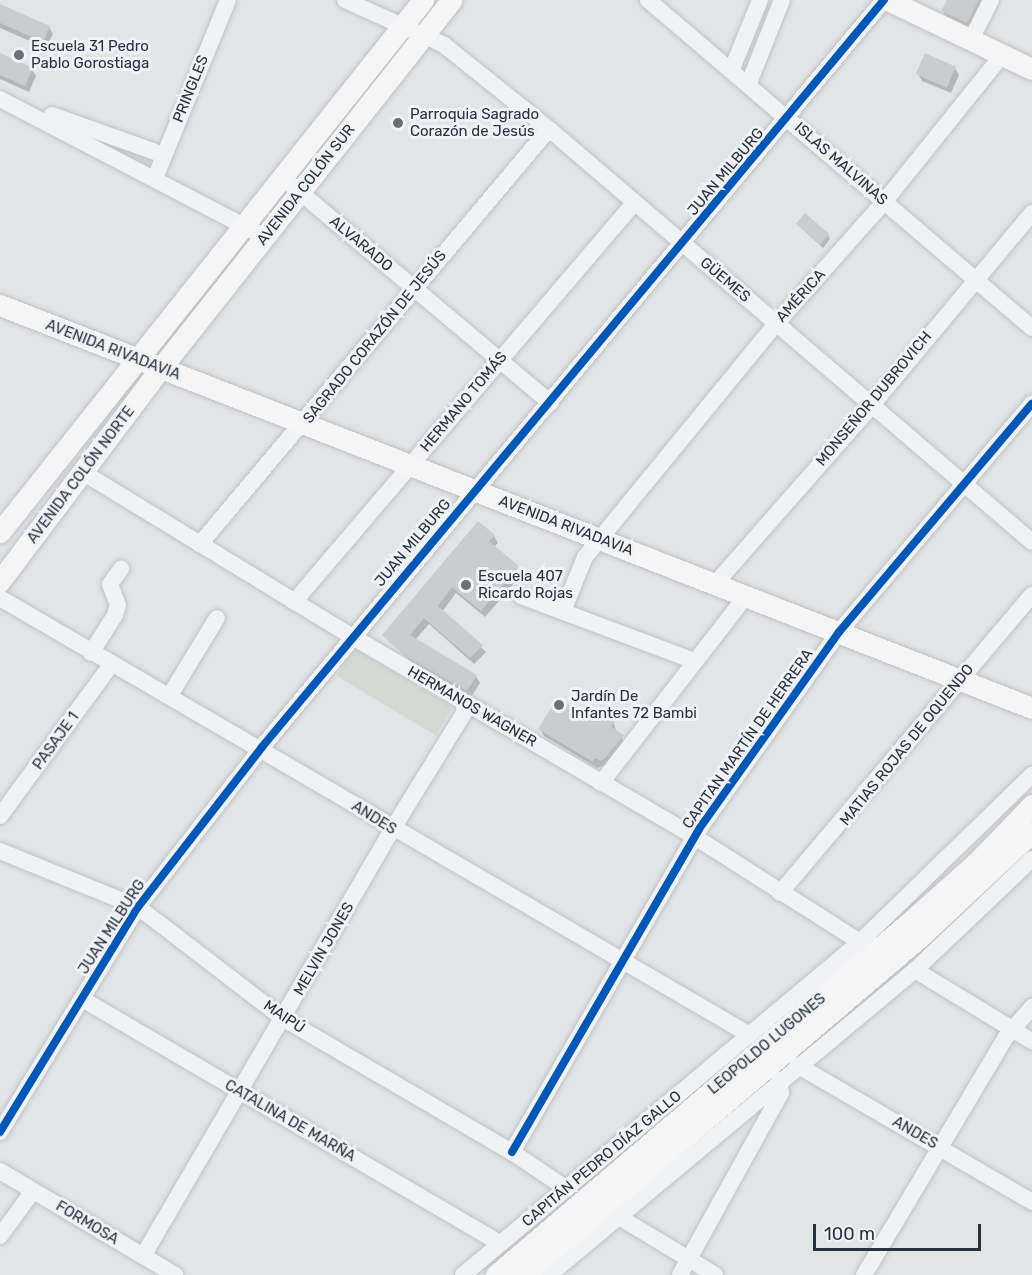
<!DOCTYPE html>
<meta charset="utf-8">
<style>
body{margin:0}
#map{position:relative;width:1032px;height:1275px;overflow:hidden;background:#e2e4e6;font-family:Rubik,sans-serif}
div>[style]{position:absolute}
.green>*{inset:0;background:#d3dad2;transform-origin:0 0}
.shadow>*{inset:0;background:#0003}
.building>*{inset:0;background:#caccce;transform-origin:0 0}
.roads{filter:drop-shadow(0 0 2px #c0c2c4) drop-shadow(0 0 2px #c0c2c4)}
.minor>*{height:16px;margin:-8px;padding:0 8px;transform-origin:8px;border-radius:8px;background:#f0f2f3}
.major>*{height:21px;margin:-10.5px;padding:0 10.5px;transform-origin:10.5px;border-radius:10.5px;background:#f5f5f6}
.cycleway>*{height:8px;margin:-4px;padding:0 4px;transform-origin:4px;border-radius:4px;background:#0057b8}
.dots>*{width:16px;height:16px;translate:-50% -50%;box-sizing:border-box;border:3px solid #eff2f6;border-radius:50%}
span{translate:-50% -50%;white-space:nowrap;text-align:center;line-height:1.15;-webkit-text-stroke:6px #eff2f6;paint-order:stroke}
.poi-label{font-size:15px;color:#29323e}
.left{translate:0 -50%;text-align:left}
.street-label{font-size:15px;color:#29323e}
.scale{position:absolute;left:813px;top:1224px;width:168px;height:27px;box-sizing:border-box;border:3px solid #29323e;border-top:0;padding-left:8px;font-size:18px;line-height:21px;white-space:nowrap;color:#29323e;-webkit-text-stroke:4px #eff2f6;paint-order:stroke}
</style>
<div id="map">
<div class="green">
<div style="clip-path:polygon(56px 120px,153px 157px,147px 169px)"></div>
<div style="left:354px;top:648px;width:115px;height:33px;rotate:31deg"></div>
</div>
<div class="shadow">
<div style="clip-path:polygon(948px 0,987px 0,971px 29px,947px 18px,943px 11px)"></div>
<div style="clip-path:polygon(0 6px,49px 27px,53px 34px,46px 48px,0 28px)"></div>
<div style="clip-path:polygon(0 55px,32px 69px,36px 76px,29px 92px,0 79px)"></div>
<div style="clip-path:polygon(955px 68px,959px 75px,951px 93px,922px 81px,918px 74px)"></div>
<div style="clip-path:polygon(797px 224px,828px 235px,830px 239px,823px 248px)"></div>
<div style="clip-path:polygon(494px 536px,498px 543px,493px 547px,522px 574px,485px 617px,456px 593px,442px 612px,486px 652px,474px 664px,429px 624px,415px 640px,476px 676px,480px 683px,471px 697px,411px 662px,384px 635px)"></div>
<div style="clip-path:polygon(591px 721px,614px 722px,616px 732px,627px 743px,608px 764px,597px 768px,544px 736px,540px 729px)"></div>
</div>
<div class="building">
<div style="clip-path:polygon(947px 0,979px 0,967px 23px,941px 11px)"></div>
<div style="clip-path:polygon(0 4px,50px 26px,43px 42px,0 23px)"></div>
<div style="clip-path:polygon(0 53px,33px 68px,25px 86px,0 75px)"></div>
<div style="left:925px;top:53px;width:34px;height:23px;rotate:24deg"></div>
<div style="left:805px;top:213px;width:32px;height:14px;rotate:41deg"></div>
<div style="clip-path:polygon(478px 521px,495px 535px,489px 541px,519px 566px,481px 611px,452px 587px,438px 606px,483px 645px,470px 658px,424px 618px,410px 635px,477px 675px,467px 691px,405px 656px,382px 635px)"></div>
<div style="clip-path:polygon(557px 698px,591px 718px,596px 709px,615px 721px,611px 727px,624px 735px,605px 758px,601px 761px,595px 758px,593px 762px,538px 729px)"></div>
</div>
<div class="roads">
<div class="minor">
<div style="left:345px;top:0;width:109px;rotate:24.4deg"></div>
<div style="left:444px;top:45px;width:134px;rotate:38.7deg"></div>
<div style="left:549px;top:129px;width:635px;rotate:40.53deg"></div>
<div style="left:648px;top:0;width:505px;rotate:40.5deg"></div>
<div style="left:971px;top:40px;width:45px;rotate:-63.4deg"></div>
<div style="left:732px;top:69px;width:74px;rotate:-67.9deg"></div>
<div style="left:749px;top:83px;width:89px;rotate:-68.3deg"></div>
<div style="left:0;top:99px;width:299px;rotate:27.5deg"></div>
<div style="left:52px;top:115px;width:119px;rotate:19.7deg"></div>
<div style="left:282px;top:177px;width:351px;rotate:40.1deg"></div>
<div style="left:155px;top:178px;width:192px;rotate:-67.7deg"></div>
<div style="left:84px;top:473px;width:315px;rotate:31.4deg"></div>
<div style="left:353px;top:637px;width:396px;rotate:30.3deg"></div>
<div style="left:695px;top:837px;width:196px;rotate:32.5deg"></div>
<div style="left:200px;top:544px;width:542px;rotate:-49.94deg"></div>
<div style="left:715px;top:584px;width:238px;rotate:-48.7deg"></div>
<div style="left:872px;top:405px;width:250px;rotate:-50.2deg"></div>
<div style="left:521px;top:596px;width:186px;rotate:20.5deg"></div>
<div style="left:0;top:598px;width:868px;rotate:30.23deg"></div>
<div style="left:294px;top:602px;width:524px;rotate:-49.56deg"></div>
<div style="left:563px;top:611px;width:58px;rotate:-67.8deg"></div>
<div style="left:585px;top:557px;width:301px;rotate:-50.7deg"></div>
<div style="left:776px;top:324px;width:163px;rotate:-48.5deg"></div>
<div style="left:884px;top:202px;width:189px;rotate:-51.2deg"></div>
<div style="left:91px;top:653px;width:45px;rotate:-57.7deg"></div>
<div style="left:115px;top:615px;width:10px;rotate:-73deg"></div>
<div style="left:118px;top:605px;width:22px;rotate:-111deg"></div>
<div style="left:110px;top:584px;width:19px;rotate:-54deg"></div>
<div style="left:170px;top:695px;width:90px;rotate:-58.6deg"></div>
<div style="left:601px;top:783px;width:237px;rotate:-52.2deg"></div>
<div style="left:0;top:816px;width:187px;rotate:-53.7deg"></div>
<div style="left:0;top:851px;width:149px;rotate:22.1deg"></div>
<div style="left:138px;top:907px;width:184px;rotate:37.5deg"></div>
<div style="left:284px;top:1019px;width:264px;rotate:30.3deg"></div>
<div style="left:512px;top:1152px;width:66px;rotate:33.9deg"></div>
<div style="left:780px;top:893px;width:390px;rotate:-49.8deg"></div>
<div style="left:915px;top:970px;width:137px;rotate:31.3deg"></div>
<div style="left:82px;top:999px;width:483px;rotate:30.3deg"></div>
<div style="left:797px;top:1065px;width:272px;rotate:30.2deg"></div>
<div style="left:0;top:1132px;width:264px;rotate:-58.5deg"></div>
<div style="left:138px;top:907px;width:202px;rotate:-52.2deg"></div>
<div style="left:262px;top:747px;width:972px;rotate:-50.22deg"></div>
<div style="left:512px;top:1152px;width:373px;rotate:-59.9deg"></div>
<div style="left:699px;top:829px;width:242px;rotate:-54.6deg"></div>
<div style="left:839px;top:632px;width:299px;rotate:-49.8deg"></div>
<div style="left:0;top:1171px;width:204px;rotate:30.7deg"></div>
<div style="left:619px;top:1217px;width:112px;rotate:31.1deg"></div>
<div style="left:0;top:1236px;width:56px;rotate:-53.7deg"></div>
<div style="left:143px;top:1256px;width:493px;rotate:-59.7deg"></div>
<div style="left:392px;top:830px;width:147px;rotate:-58.4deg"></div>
<div style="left:463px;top:1275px;width:518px;rotate:-39.99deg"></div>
<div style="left:860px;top:942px;width:240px;rotate:-44.2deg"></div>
<div style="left:549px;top:1275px;width:476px;rotate:-39.8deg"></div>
<div style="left:915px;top:970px;width:161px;rotate:-43.5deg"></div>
<div style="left:680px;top:1275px;width:208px;rotate:-61deg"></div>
<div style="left:781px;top:1093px;width:13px;rotate:-99deg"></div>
<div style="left:864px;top:1275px;width:277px;rotate:-59.2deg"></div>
<div style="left:1006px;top:1037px;width:40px;rotate:-49deg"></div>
</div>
<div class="major">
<div style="left:888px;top:0;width:160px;rotate:25.6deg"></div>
<div style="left:0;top:305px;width:1108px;rotate:21.33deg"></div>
<div style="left:0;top:532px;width:680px;rotate:-51.51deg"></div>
<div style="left:0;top:581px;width:266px;rotate:-53deg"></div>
<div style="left:160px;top:369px;width:470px;rotate:-51.7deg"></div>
<div style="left:496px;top:1275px;width:538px;rotate:-40.47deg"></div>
<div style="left:905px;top:926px;width:95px;rotate:-41.6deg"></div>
<div style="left:976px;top:863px;width:81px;rotate:-46deg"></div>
<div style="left:523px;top:1275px;width:524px;rotate:-40.44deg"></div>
<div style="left:922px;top:935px;width:151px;rotate:-43.1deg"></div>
</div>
</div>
<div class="cycleway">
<div style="left:0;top:1132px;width:264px;rotate:-58.5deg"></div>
<div style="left:138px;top:907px;width:202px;rotate:-52.2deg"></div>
<div style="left:262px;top:747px;width:972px;rotate:-50.22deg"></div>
<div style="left:512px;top:1152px;width:373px;rotate:-59.9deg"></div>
<div style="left:699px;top:829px;width:242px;rotate:-54.6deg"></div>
<div style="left:839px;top:632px;width:299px;rotate:-49.8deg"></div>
</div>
<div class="dots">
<div style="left:19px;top:55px;background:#6a7079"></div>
<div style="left:398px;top:123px;background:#6a7079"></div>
<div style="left:466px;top:585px;background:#6a7079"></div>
<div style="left:559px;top:705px;background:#6a7079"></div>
</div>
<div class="poi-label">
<span class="left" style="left:31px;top:55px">Escuela 31 Pedro<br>Pablo Gorostiaga</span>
<span class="left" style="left:410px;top:123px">Parroquia Sagrado<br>Corazón de Jesús</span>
<span class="left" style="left:478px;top:585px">Escuela 407<br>Ricardo Rojas</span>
<span class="left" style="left:571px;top:705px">Jardín De<br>Infantes 72 Bambi</span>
</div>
<div class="street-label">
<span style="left:191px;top:89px;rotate:-68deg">PRINGLES</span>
<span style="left:841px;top:164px;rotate:41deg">ISLAS MALVINAS</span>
<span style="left:726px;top:172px;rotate:-50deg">JUAN MILBURG</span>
<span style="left:306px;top:185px;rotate:-52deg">AVENIDA COLÓN SUR</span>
<span style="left:361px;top:244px;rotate:40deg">ALVARADO</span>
<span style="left:725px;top:280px;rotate:40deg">GÜEMES</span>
<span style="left:801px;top:296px;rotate:-48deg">AMÉRICA</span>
<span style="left:375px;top:337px;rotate:-51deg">SAGRADO CORAZÓN DE JESÚS</span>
<span style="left:113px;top:350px;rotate:21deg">AVENIDA RIVADAVIA</span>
<span style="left:874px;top:399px;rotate:-50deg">MONSEÑOR DUBROVICH</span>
<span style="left:464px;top:402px;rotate:-50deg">HERMANO TOMÁS</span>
<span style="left:81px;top:475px;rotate:-53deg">AVENIDA COLÓN NORTE</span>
<span style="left:566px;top:526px;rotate:21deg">AVENIDA RIVADAVIA</span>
<span style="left:413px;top:543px;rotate:-50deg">JUAN MILBURG</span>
<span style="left:472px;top:707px;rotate:30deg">HERMANOS WAGNER</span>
<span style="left:748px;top:739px;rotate:-55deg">CAPITAN MARTÍN DE HERRERA</span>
<span style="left:56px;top:741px;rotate:-54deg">PASAJE 1</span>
<span style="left:907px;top:745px;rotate:-51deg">MATIAS ROJAS DE OQUENDO</span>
<span style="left:374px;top:818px;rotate:32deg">ANDES</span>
<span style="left:112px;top:927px;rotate:-57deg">JUAN MILBURG</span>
<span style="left:324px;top:949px;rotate:-60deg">MELVIN JONES</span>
<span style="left:284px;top:1017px;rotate:34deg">MAIPÚ</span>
<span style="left:767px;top:1044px;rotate:-40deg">LEOPOLDO LUGONES</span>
<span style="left:290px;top:1121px;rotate:30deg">CATALINA DE MARÑA</span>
<span style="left:915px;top:1133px;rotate:30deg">ANDES</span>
<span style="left:602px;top:1159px;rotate:-40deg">CAPITÁN PEDRO DÍAZ GALLO</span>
<span style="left:87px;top:1223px;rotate:31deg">FORMOSA</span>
</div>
<div class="scale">100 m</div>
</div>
